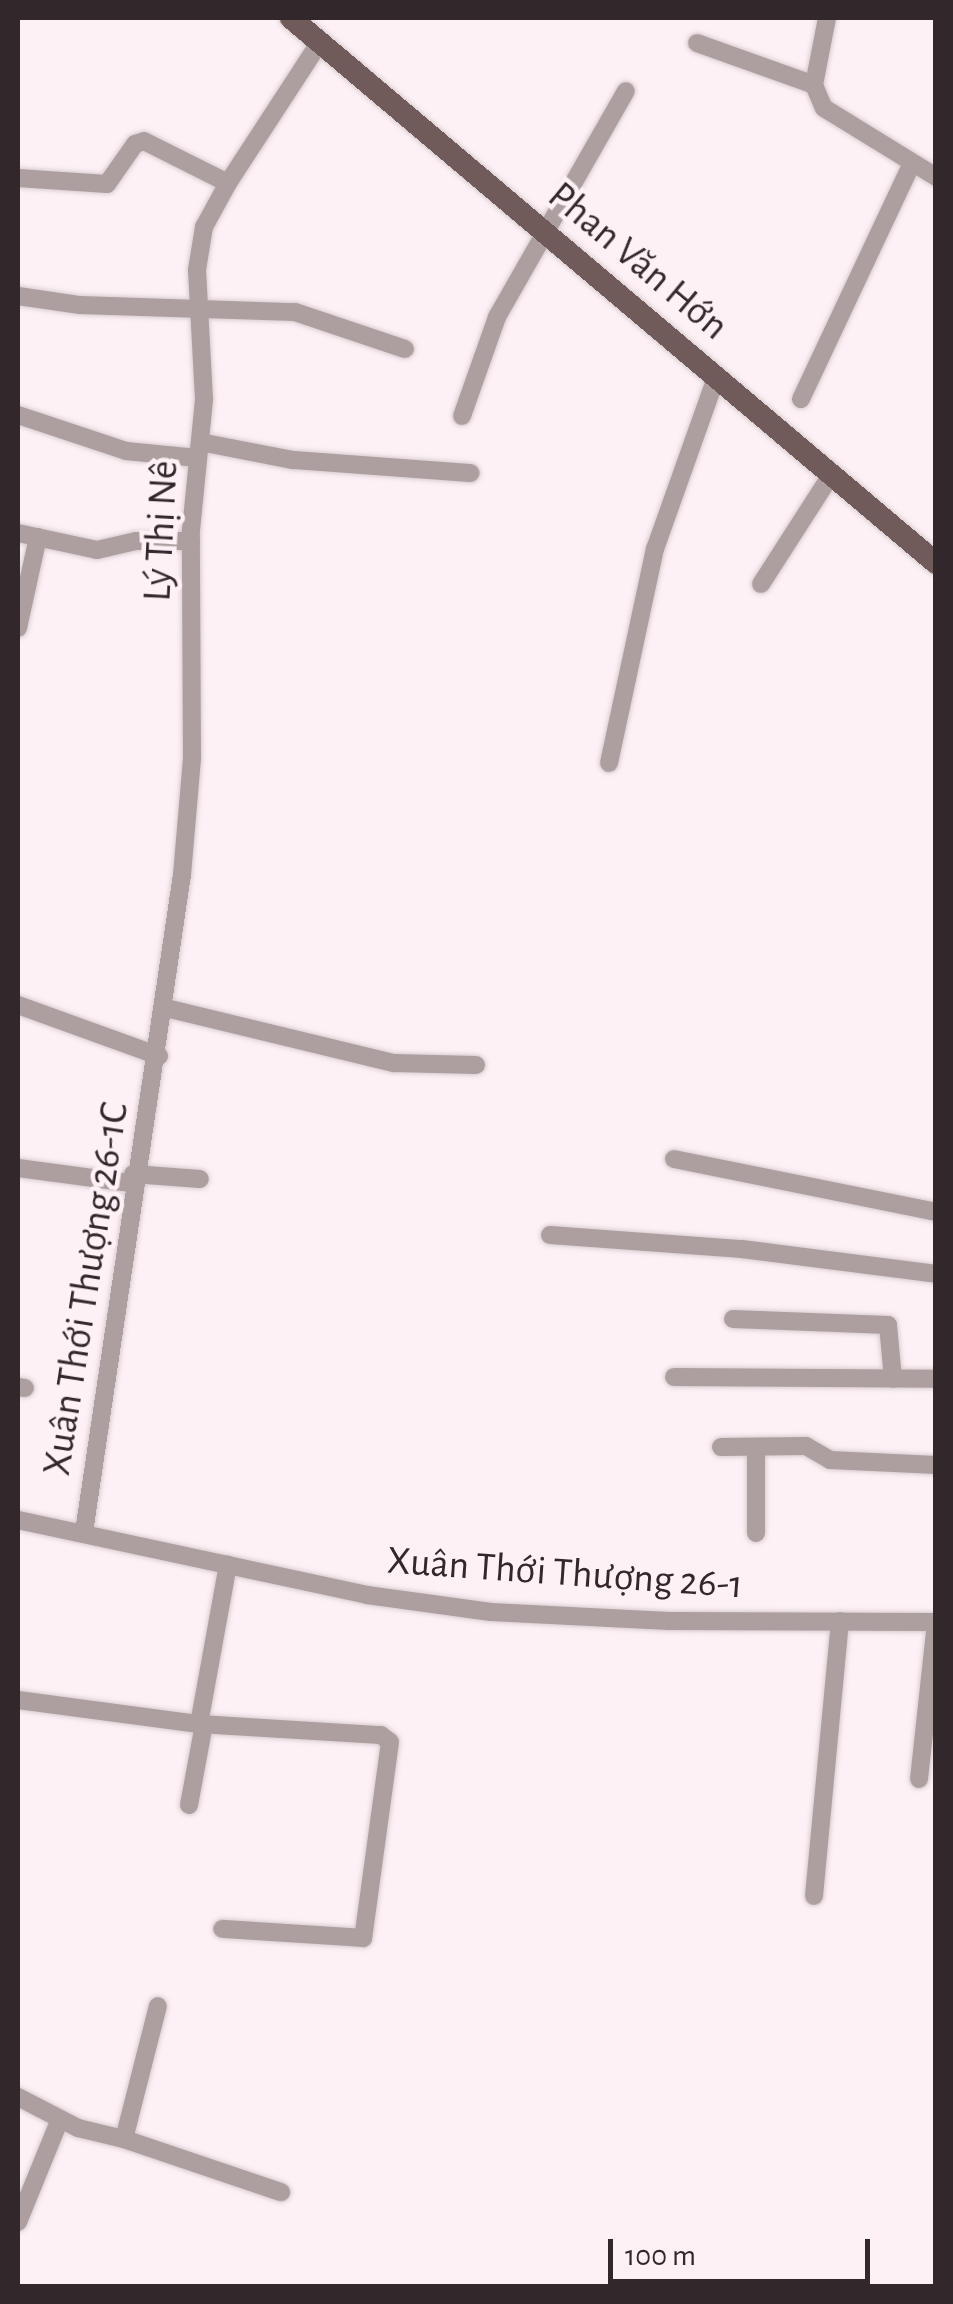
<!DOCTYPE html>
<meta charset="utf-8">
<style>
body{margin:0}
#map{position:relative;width:953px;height:2304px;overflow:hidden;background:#fdf1f5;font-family:"Alegreya Sans",sans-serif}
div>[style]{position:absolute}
.roads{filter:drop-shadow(0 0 2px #d8cdd1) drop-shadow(0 0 2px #d8cdd1)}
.minor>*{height:18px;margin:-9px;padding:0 9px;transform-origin:9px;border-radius:9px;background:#ad9fa0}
.major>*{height:22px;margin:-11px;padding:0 11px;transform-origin:11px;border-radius:11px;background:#705a5a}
span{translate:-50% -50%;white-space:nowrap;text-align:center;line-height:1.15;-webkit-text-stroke:9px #fdf1f5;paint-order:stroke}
.street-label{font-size:40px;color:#32282b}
.frame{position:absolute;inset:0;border:20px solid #32282b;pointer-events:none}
.scale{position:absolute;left:608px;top:2239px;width:262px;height:45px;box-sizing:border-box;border:5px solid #32282b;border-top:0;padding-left:12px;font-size:30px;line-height:35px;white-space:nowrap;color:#32282b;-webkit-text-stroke:8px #fdf1f5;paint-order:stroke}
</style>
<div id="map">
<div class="roads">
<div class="minor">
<div style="left:827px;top:18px;width:68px;rotate:101deg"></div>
<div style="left:814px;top:85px;width:25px;rotate:67deg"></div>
<div style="left:824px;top:108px;width:132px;rotate:31.6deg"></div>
<div style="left:697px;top:43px;width:124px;rotate:19.7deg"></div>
<div style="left:18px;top:178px;width:89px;rotate:3.9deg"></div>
<div style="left:107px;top:184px;width:49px;rotate:-55deg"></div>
<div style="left:135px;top:144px;width:9px;rotate:-18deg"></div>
<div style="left:144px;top:141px;width:94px;rotate:26.6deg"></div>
<div style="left:18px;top:296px;width:63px;rotate:8.3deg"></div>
<div style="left:80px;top:305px;width:215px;rotate:1.9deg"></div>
<div style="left:295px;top:312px;width:116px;rotate:18.6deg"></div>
<div style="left:801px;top:399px;width:261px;rotate:-64.8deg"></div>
<div style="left:18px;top:415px;width:114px;rotate:18.4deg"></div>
<div style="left:126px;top:451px;width:72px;rotate:5.6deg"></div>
<div style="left:462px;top:416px;width:105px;rotate:-70.5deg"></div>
<div style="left:497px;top:317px;width:260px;rotate:-60.3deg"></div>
<div style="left:200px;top:442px;width:95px;rotate:11deg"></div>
<div style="left:293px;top:460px;width:178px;rotate:4.2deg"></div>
<div style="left:18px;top:533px;width:81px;rotate:12.1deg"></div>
<div style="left:97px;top:550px;width:40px;rotate:-13deg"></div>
<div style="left:136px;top:541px;width:55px"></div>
<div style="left:761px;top:584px;width:130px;rotate:-57.3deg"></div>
<div style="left:18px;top:628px;width:93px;rotate:-77.6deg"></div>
<div style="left:609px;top:763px;width:219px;rotate:-77.9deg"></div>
<div style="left:655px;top:549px;width:182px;rotate:-70.4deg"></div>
<div style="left:18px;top:1005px;width:150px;rotate:19.9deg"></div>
<div style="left:166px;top:1008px;width:235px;rotate:13.6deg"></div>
<div style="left:394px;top:1063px;width:82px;rotate:1.4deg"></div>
<div style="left:674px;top:1159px;width:267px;rotate:11.4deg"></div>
<div style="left:18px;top:1168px;width:114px;rotate:7.6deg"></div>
<div style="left:133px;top:1174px;width:67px;rotate:4.3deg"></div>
<div style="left:550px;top:1235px;width:193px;rotate:4.2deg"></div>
<div style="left:742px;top:1249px;width:196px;rotate:7.3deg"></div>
<div style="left:733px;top:1319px;width:155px;rotate:2.2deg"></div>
<div style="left:888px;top:1325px;width:54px;rotate:84.7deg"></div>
<div style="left:674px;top:1377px;width:262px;rotate:0.4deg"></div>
<div style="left:18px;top:1387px;width:7px;rotate:8deg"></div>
<div style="left:721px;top:1447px;width:85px;rotate:-0.7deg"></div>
<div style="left:806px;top:1446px;width:28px;rotate:30deg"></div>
<div style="left:830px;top:1460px;width:106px;rotate:2.7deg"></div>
<div style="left:18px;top:1520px;width:357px;rotate:12.1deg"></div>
<div style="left:367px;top:1595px;width:125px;rotate:7.8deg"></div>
<div style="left:491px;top:1612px;width:178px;rotate:2.9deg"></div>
<div style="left:669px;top:1621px;width:267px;rotate:0.2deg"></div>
<div style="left:84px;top:1532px;width:664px;rotate:-81.52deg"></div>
<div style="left:182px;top:875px;width:117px;rotate:-85.1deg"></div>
<div style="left:192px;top:758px;width:228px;rotate:-90.3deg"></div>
<div style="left:191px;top:530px;width:132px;rotate:-84.3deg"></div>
<div style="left:204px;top:399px;width:129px;rotate:-93.1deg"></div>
<div style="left:197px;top:270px;width:44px;rotate:-80.8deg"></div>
<div style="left:204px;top:227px;width:50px;rotate:-61.4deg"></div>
<div style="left:228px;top:183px;width:168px;rotate:-56.9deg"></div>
<div style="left:756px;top:1533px;width:86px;rotate:-90deg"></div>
<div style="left:18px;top:1700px;width:183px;rotate:7.6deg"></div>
<div style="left:199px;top:1724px;width:182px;rotate:3.5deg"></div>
<div style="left:381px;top:1735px;width:11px;rotate:38deg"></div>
<div style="left:390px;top:1742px;width:198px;rotate:97.8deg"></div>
<div style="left:363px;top:1938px;width:141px;rotate:-176.3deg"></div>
<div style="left:199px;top:1724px;width:162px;rotate:-79.7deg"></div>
<div style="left:919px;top:1779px;width:157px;rotate:-83.8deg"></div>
<div style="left:189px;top:1805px;width:82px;rotate:-79.5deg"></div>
<div style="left:814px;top:1896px;width:276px;rotate:-84.6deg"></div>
<div style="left:18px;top:2097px;width:68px;rotate:27.3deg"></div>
<div style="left:78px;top:2128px;width:47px;rotate:13.4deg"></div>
<div style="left:124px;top:2139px;width:137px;rotate:-75.7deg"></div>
<div style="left:124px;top:2139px;width:166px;rotate:18.7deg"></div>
<div style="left:18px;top:2222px;width:111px;rotate:-67.8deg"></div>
</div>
<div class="major">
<div style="left:291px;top:18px;width:844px;rotate:40.2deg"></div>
</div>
</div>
<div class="street-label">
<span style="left:638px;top:261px;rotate:40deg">Phan Văn Hớn</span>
<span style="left:161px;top:531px;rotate:-87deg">Lý Thị Nê</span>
<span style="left:86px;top:1289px;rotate:-81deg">Xuân Thới Thượng 26-1C</span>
<span style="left:565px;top:1573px;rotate:4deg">Xuân Thới Thượng 26-1</span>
</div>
<div class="frame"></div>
<div class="scale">100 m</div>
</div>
